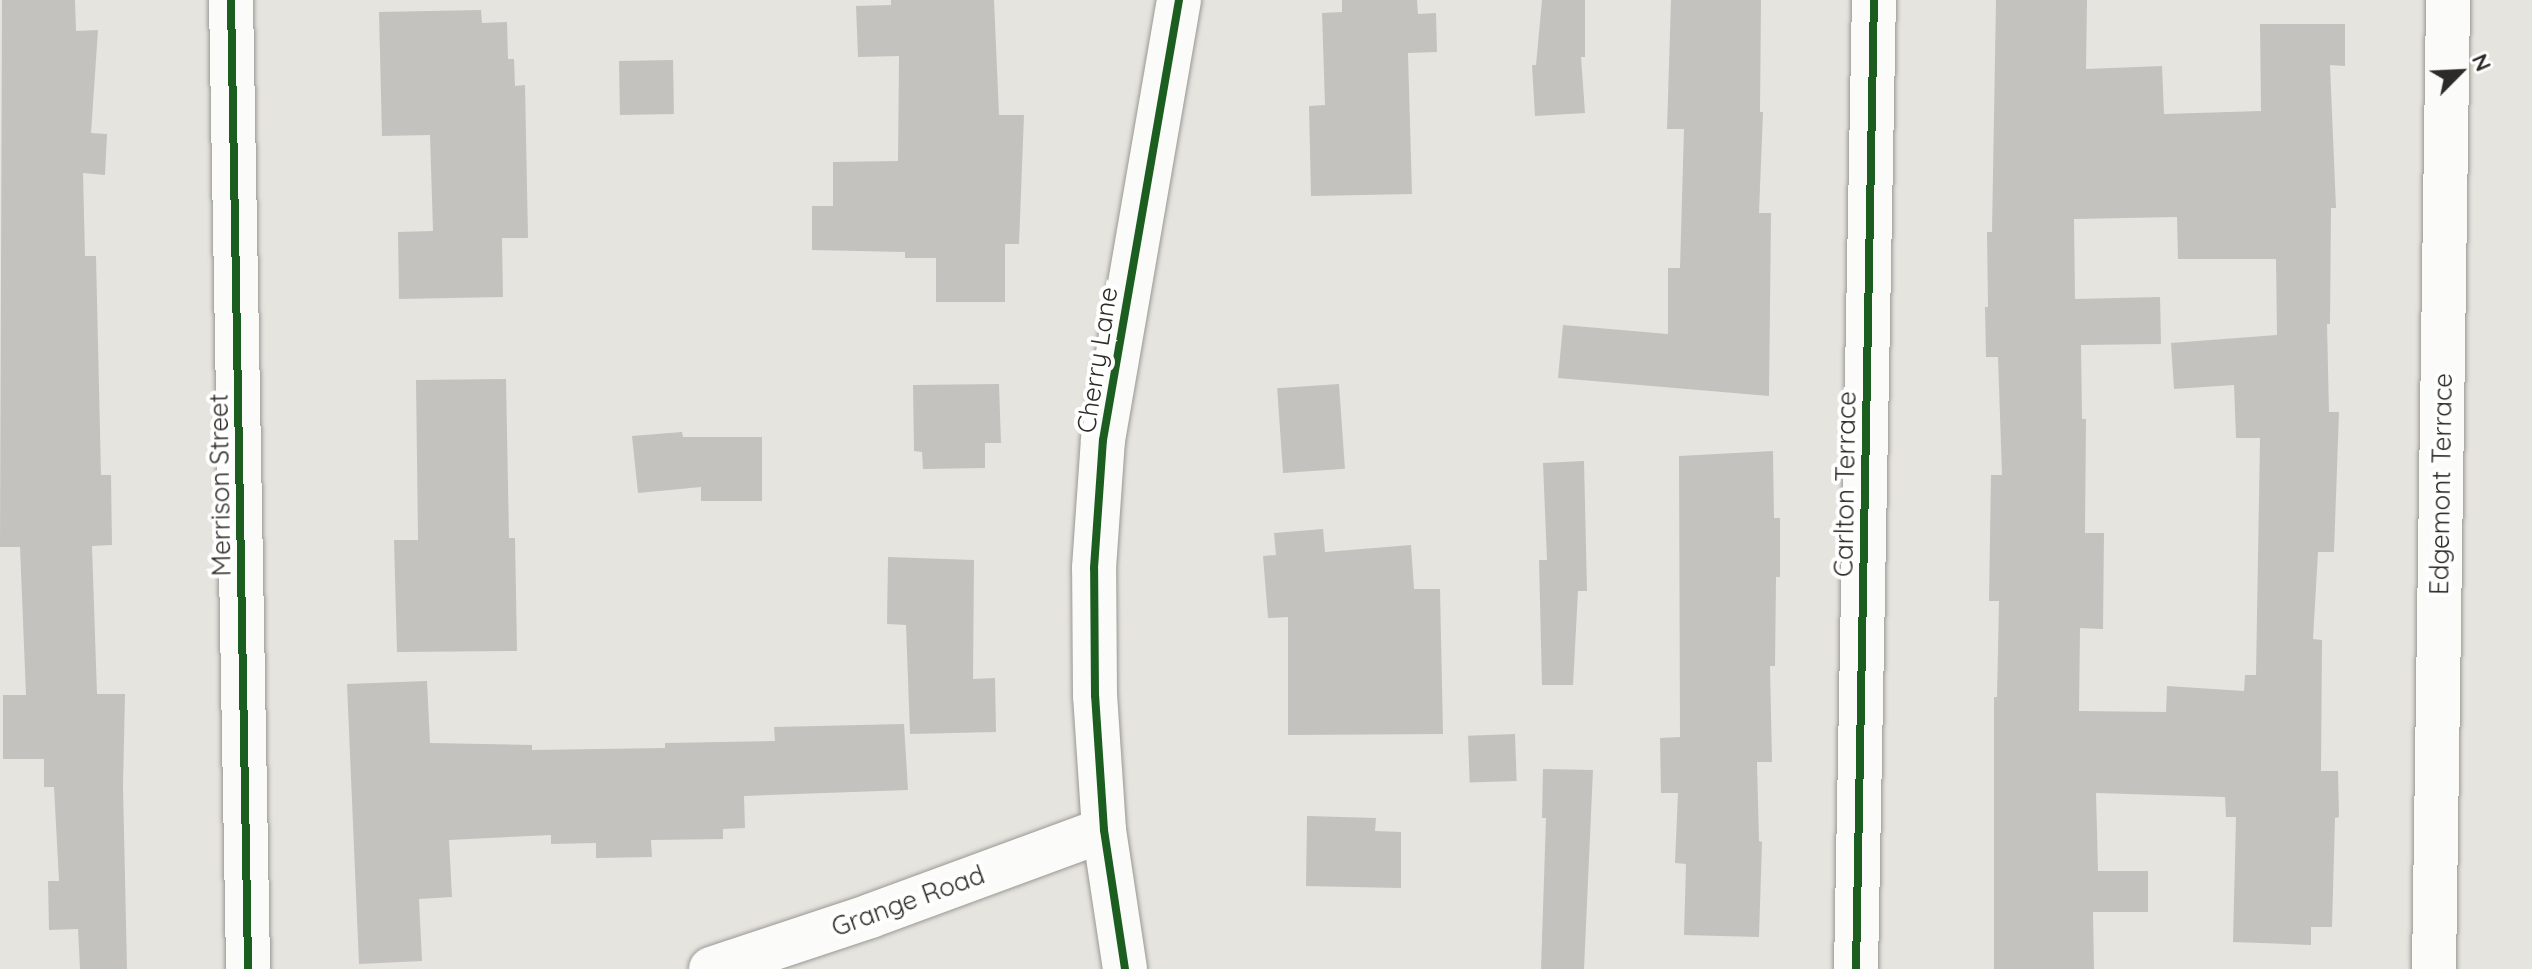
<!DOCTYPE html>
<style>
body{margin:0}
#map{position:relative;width:2532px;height:969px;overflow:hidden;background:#e6e4de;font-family:Quicksand,sans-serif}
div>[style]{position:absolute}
.building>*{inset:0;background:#c4c2be;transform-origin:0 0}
.roads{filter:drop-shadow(0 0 2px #9a9894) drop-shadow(0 0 2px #9a9894)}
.street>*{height:44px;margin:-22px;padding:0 22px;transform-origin:22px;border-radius:22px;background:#fbfbfa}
.cycleway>*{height:8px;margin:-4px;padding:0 4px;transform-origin:4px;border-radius:4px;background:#1b5e20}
span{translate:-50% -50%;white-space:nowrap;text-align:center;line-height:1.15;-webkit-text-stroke:8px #fff;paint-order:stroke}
.street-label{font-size:26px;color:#2d2b27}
.north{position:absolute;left:2420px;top:32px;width:80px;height:80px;-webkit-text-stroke:6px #fff;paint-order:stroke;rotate:66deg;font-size:22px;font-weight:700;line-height:32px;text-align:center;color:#2d2b27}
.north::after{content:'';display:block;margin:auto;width:28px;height:36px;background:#2d2b27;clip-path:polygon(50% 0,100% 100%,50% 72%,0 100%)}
</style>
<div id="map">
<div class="building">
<div style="clip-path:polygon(2px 0,75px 0,76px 31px,98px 30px,91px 133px,107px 134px,105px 175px,83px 173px,85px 256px,96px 256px,101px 475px,111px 475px,112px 545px,92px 546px,97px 694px,125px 694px,123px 787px,127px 969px,80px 969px,78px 929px,49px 930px,48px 881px,59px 881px,54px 787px,44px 787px,44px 759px,3px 759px,3px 695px,26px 695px,20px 547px,0 547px)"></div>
<div style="clip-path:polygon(891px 0,994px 0,999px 115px,1024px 115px,1019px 244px,1005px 244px,1005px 302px,936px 302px,936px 258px,905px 258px,905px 252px,812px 250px,812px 206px,833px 206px,833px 162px,898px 161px,899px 56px,858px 57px,856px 6px,891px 5px)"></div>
<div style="clip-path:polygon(1342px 0,1417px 0,1418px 14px,1436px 13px,1437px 52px,1408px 53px,1412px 194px,1311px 196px,1309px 106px,1325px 105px,1322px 13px,1342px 12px)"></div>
<div style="clip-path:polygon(1542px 0,1585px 0,1585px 57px,1581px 57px,1585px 113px,1535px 116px,1532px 65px,1536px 65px)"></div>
<div style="clip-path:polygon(1671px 0,1761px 0,1760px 112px,1763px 112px,1759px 213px,1771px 213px,1769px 396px,1558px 378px,1563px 325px,1668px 334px,1668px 268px,1680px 268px,1684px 129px,1667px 129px)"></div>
<div style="clip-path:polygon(evenodd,1996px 0,2087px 0,2086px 69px,2162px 66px,2164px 114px,2261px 111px,2260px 24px,2345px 24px,2345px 66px,2330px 65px,2336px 208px,2331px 208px,2330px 324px,2327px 324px,2329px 412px,2339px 412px,2334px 552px,2318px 552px,2313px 639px,2322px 640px,2321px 771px,2338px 771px,2339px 817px,2335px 818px,2332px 927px,2311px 927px,2311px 945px,2233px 942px,2236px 817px,2226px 817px,2225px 797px,2096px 793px,2098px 871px,2148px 871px,2148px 912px,2093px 912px,2094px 969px,1994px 969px,1994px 697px,1997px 697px,1999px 601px,1989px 601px,1991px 475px,2002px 475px,1998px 357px,1986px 357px,1985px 307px,1988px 307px,1987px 232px,1992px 232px,1996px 0,2177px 217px,2178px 259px,2276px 259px,2277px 335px,2171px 343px,2174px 389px,2234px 385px,2236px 438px,2260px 438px,2256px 675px,2245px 675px,2244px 691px,2167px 686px,2166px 712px,2079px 711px,2080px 628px,2103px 629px,2104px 533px,2085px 533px,2086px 419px,2082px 419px,2081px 345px,2161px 344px,2160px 297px,2075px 299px,2074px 219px,2177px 217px)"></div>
<div style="clip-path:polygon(481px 10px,482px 23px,507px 22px,508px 59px,514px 59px,515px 86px,525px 85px,528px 238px,502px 238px,503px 297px,399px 299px,398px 232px,433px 231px,430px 135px,382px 136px,379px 12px)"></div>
<div style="left:673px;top:60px;width:54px;height:54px;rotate:89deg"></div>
<div style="clip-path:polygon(506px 379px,509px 538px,515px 538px,517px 651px,397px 652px,394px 540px,418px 540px,416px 380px)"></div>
<div style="clip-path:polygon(999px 384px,1001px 443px,985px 443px,985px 468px,923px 469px,922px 452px,914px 451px,913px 385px)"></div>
<div style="left:1339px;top:384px;width:85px;height:62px;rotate:86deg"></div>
<div style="clip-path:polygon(682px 432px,683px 437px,762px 437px,762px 501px,701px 501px,701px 487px,638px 493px,632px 436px)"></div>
<div style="clip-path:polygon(1773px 451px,1774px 518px,1780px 518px,1780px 577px,1776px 577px,1775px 666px,1770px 666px,1772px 762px,1757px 762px,1759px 841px,1762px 842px,1759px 937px,1684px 935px,1686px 864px,1675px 863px,1678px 793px,1661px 793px,1660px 738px,1680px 737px,1679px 456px)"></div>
<div style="clip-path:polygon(1584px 461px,1587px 591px,1578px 591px,1573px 685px,1542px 685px,1539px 560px,1547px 560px,1543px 463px)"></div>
<div style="clip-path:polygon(1323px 529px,1325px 552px,1411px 545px,1414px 589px,1440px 589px,1443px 734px,1288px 735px,1288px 617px,1268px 618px,1263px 556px,1276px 555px,1274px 533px)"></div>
<div style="clip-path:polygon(888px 557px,974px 560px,973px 679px,995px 678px,996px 732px,910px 734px,906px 625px,887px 624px)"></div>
<div style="clip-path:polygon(427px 681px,430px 743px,532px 745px,532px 750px,665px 748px,665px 743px,775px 741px,774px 727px,904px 724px,908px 790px,744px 796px,745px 828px,723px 829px,723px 839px,651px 840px,652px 857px,596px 858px,596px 843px,551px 844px,551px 835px,449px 840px,452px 897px,419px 899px,422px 961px,359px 964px,347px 684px)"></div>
<div style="left:1515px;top:734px;width:47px;height:47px;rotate:88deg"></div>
<div style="clip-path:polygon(1543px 769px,1593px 770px,1584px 969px,1541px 969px,1546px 818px,1542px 818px)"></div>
<div style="clip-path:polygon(1307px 816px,1376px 818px,1375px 831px,1401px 832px,1401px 888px,1306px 886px)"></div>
</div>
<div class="roads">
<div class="street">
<div style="left:231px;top:0;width:969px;rotate:88.99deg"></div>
<div style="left:711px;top:969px;width:168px;rotate:-18.4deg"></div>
<div style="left:870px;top:916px;width:249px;rotate:-20.2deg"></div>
<div style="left:1125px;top:969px;width:141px;rotate:-98.6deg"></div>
<div style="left:1104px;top:830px;width:134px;rotate:-93.8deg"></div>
<div style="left:1095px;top:696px;width:128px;rotate:-90.4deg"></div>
<div style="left:1094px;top:568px;width:128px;rotate:-86deg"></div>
<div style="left:1103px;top:440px;width:447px;rotate:-80.2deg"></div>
<div style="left:1856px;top:969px;width:969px;rotate:-88.94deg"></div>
<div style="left:2434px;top:969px;width:969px;rotate:-89.17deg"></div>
</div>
</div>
<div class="cycleway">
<div style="left:231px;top:0;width:969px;rotate:88.99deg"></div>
<div style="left:1125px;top:969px;width:141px;rotate:-98.6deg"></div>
<div style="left:1104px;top:830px;width:134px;rotate:-93.8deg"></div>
<div style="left:1095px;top:696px;width:128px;rotate:-90.4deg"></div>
<div style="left:1094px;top:568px;width:128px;rotate:-86deg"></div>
<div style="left:1103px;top:440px;width:447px;rotate:-80.2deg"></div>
<div style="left:1856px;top:969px;width:969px;rotate:-88.94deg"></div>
</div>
<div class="street-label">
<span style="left:1097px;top:360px;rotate:-81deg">Cherry Lane</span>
<span style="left:1845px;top:484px;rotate:-89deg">Carlton Terrace</span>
<span style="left:2441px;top:484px;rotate:-89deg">Edgemont Terrace</span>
<span style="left:220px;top:485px;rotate:-91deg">Merrison Street</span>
<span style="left:908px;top:901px;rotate:-20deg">Grange Road</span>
</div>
<div class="north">N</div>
</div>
